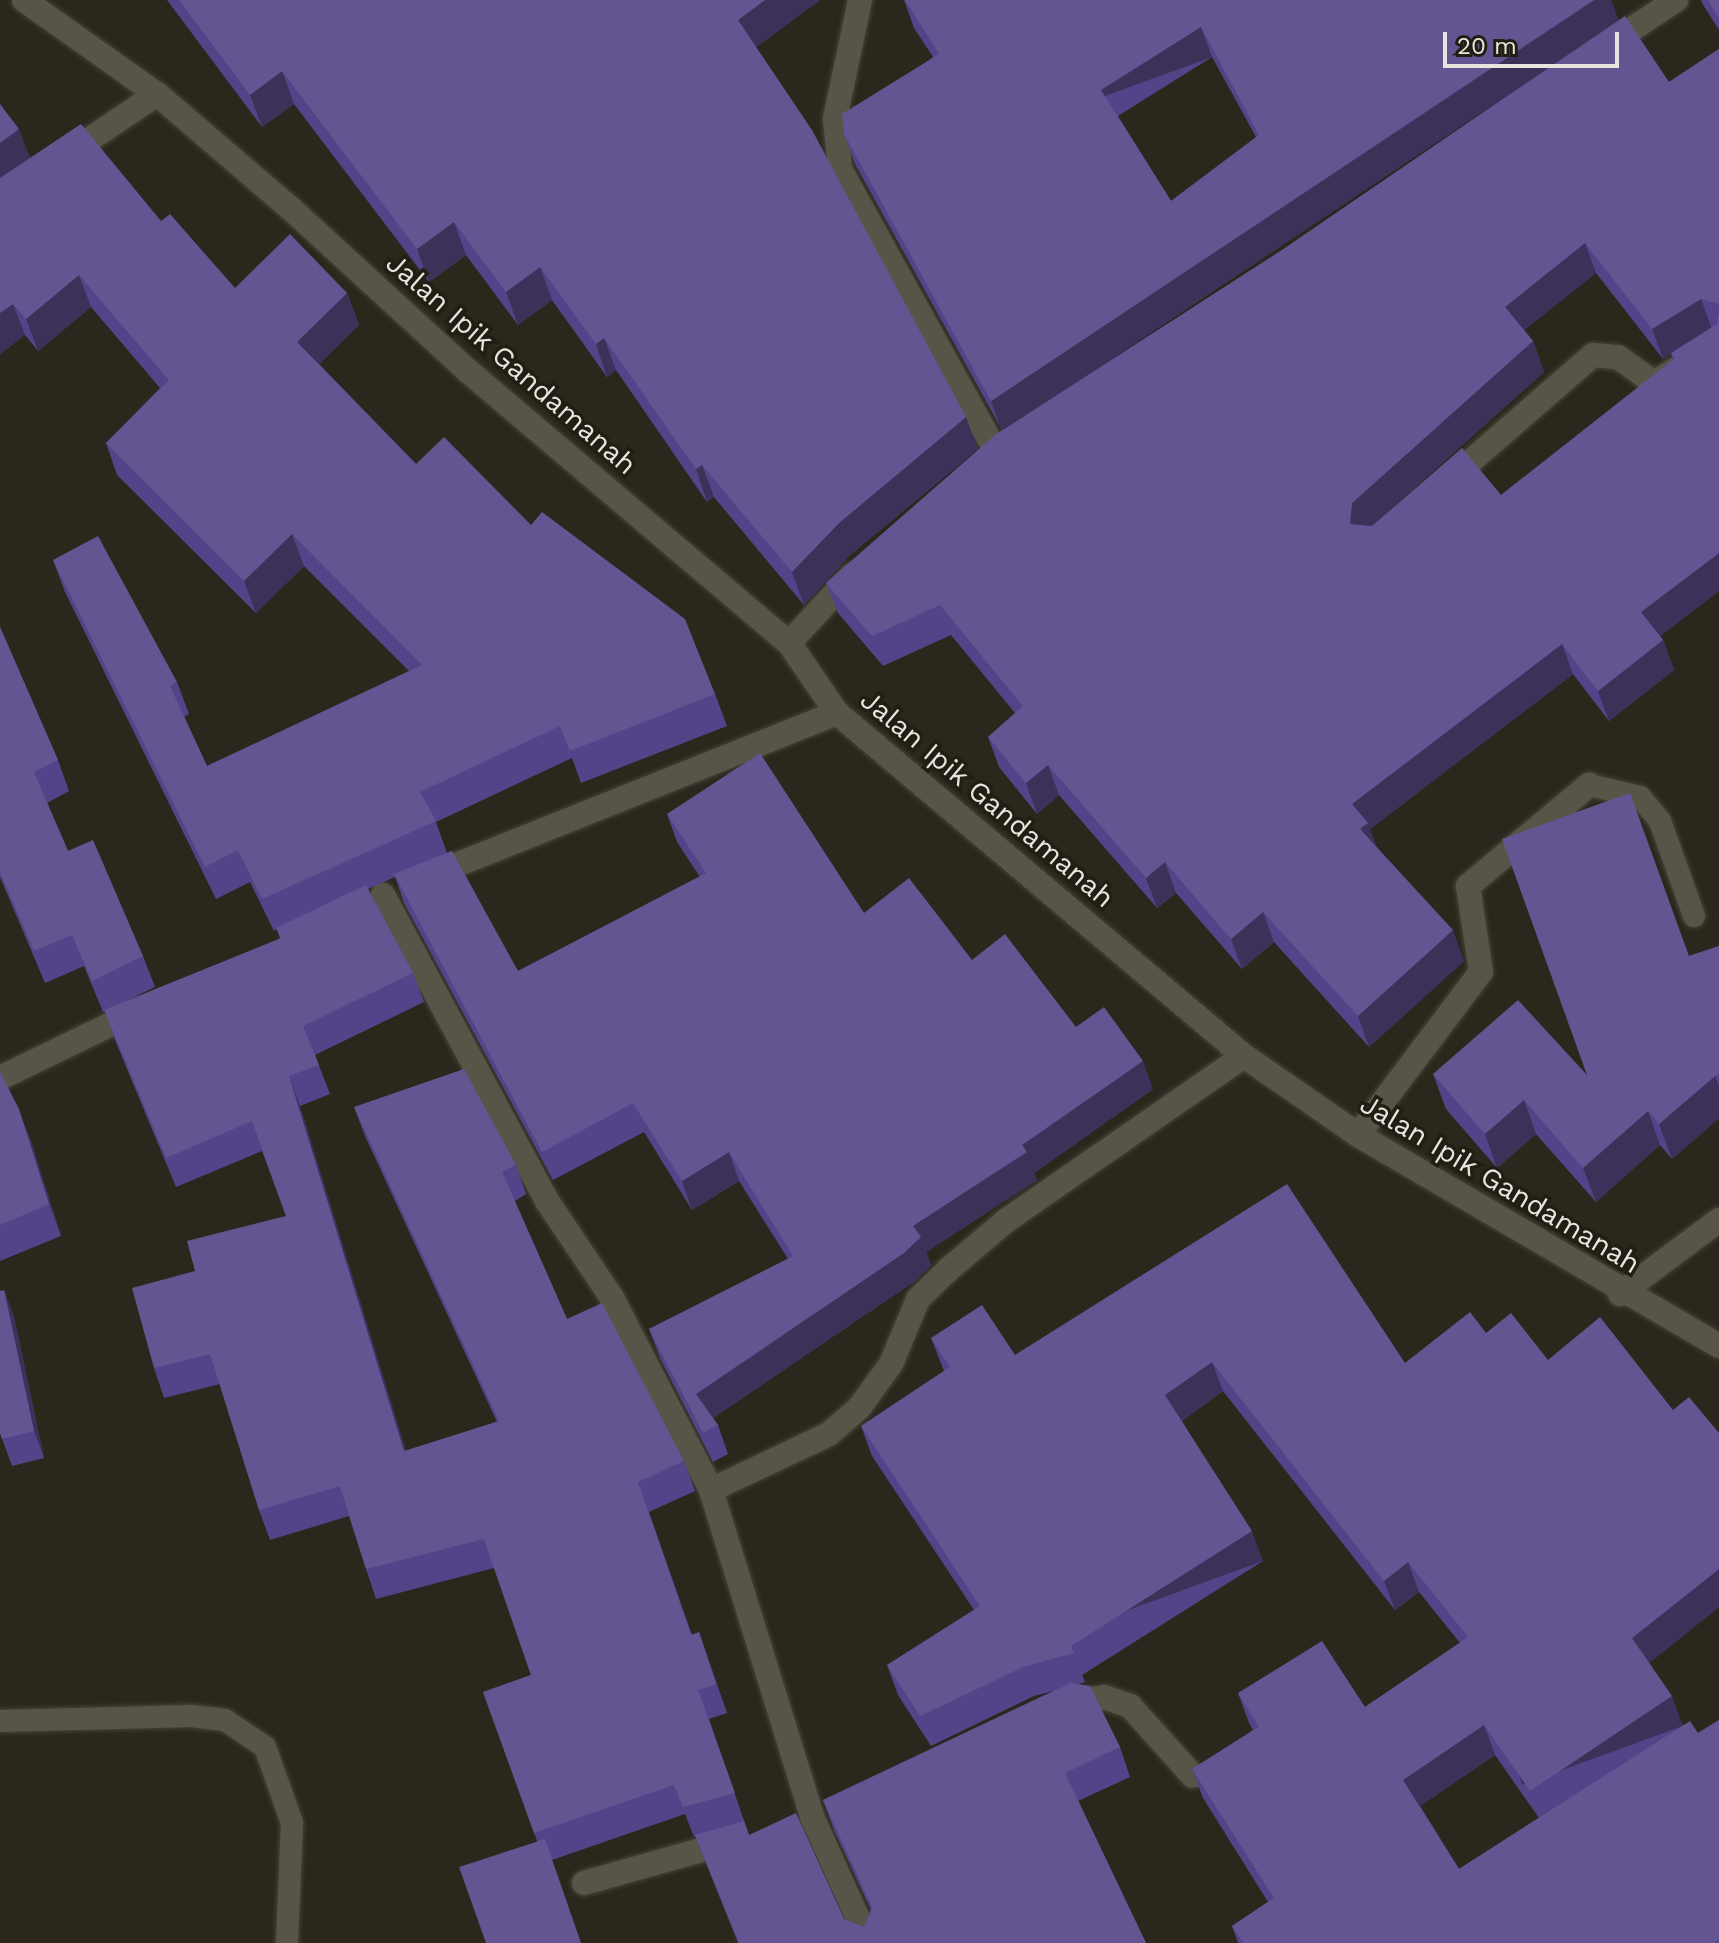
<!DOCTYPE html>
<style>
body{margin:0}
#map{position:relative;width:1719px;height:1943px;overflow:hidden;background:#2b271c;font-family:"Work Sans",sans-serif}
div>[style]{position:absolute}
.roads{filter:drop-shadow(0 0 2px #46433a) drop-shadow(0 0 2px #46433a)}
.lane>*{height:22px;margin:-11px;padding:0 11px;transform-origin:11px;border-radius:11px;background:#585548}
.street>*{height:24px;margin:-12px;padding:0 12px;transform-origin:12px;border-radius:12px;background:#585548}
.secondary>*{height:24px;margin:-12px;padding:0 12px;transform-origin:12px;border-radius:12px;background:#585548}
.wall>*{inset:0;background:#544389}
.shaded-wall>*{inset:0;background:#3d315a;transform-origin:0 0}
.building>*{inset:0;background:#645592}
span{translate:-50% -50%;white-space:nowrap;text-align:center;line-height:1.15;-webkit-text-stroke:7px #211e13;paint-order:stroke}
.street-label{font-size:28px;color:#e7e5dd}
.scale{position:absolute;left:1443px;top:32px;width:176px;height:36px;box-sizing:border-box;border:4px solid #e7e5dd;border-top:0;padding-left:10px;font-size:24px;line-height:28px;white-space:nowrap;color:#e7e5dd;-webkit-text-stroke:6px #211e13;paint-order:stroke}
</style>
<div id="map">
<div class="roads">
<div class="lane">
<div style="left:1589px;top:785px;width:52px;rotate:13.2deg"></div>
<div style="left:1640px;top:797px;width:31px;rotate:50deg"></div>
<div style="left:1660px;top:821px;width:101px;rotate:70.3deg"></div>
<div style="left:0;top:1721px;width:192px;rotate:-1.5deg"></div>
<div style="left:192px;top:1716px;width:33px;rotate:7deg"></div>
<div style="left:225px;top:1720px;width:48px;rotate:34deg"></div>
<div style="left:265px;top:1747px;width:81px;rotate:70.4deg"></div>
<div style="left:292px;top:1823px;width:120px;rotate:92.4deg"></div>
</div>
<div class="street">
<div style="left:860px;top:0;width:122px;rotate:101.9deg"></div>
<div style="left:835px;top:119px;width:50px;rotate:84.3deg"></div>
<div style="left:840px;top:169px;width:325px;rotate:61.1deg"></div>
<div style="left:1608px;top:45px;width:82px;rotate:-33.5deg"></div>
<div style="left:65px;top:156px;width:111px;rotate:-34deg"></div>
<div style="left:1448px;top:481px;width:192px;rotate:-41deg"></div>
<div style="left:1593px;top:355px;width:25px;rotate:5deg"></div>
<div style="left:1618px;top:357px;width:44px;rotate:35.8deg"></div>
<div style="left:1654px;top:383px;width:77px;rotate:-32.2deg"></div>
<div style="left:789px;top:643px;width:93px;rotate:-47.2deg"></div>
<div style="left:429px;top:876px;width:439px;rotate:-21.8deg"></div>
<div style="left:383px;top:895px;width:347px;rotate:61.8deg"></div>
<div style="left:547px;top:1201px;width:117px;rotate:56.2deg"></div>
<div style="left:612px;top:1298px;width:216px;rotate:62.7deg"></div>
<div style="left:711px;top:1490px;width:344px;rotate:72.8deg"></div>
<div style="left:813px;top:1819px;width:136px;rotate:65.7deg"></div>
<div style="left:0;top:1078px;width:153px;rotate:-25.9deg"></div>
<div style="left:1358px;top:1135px;width:204px;rotate:-53deg"></div>
<div style="left:1481px;top:972px;width:87px;rotate:-98.6deg"></div>
<div style="left:1468px;top:886px;width:158px;rotate:-39.9deg"></div>
<div style="left:1620px;top:1294px;width:124px;rotate:-36.8deg"></div>
<div style="left:711px;top:1490px;width:131px;rotate:-25.4deg"></div>
<div style="left:829px;top:1434px;width:40px;rotate:-41deg"></div>
<div style="left:859px;top:1408px;width:54px;rotate:-54deg"></div>
<div style="left:891px;top:1364px;width:70px;rotate:-67.4deg"></div>
<div style="left:918px;top:1299px;width:43px;rotate:-44.1deg"></div>
<div style="left:949px;top:1269px;width:76px;rotate:-40.2deg"></div>
<div style="left:1007px;top:1220px;width:288px;rotate:-34.7deg"></div>
<div style="left:1066px;top:1702px;width:38px;rotate:-7deg"></div>
<div style="left:1104px;top:1697px;width:28px;rotate:19deg"></div>
<div style="left:1130px;top:1706px;width:94px;rotate:48deg"></div>
<div style="left:584px;top:1883px;width:152px;rotate:-15.7deg"></div>
</div>
<div class="secondary">
<div style="left:24px;top:0;width:163px;rotate:35.3deg"></div>
<div style="left:157px;top:94px;width:174px;rotate:40.6deg"></div>
<div style="left:289px;top:207px;width:243px;rotate:42.5deg"></div>
<div style="left:468px;top:371px;width:421px;rotate:40.3deg"></div>
<div style="left:789px;top:643px;width:85px;rotate:55.6deg"></div>
<div style="left:837px;top:713px;width:532px;rotate:40.12deg"></div>
<div style="left:1244px;top:1056px;width:139px;rotate:34.7deg"></div>
<div style="left:1358px;top:1135px;width:418px;rotate:30.3deg"></div>
</div>
</div>
<div class="wall">
<div style="clip-path:polygon(167px 0,820px 0,756px 47px,966px 417px,978px 449px,850px 555px,804px 605px,714px 497px,707px 502px,616px 370px,607px 377px,552px 300px,518px 325px,466px 255px,429px 282px,294px 104px,262px 127px)"></div>
<div style="clip-path:polygon(evenodd,904px 0,1611px 0,1618px 20px,1669px 82px,1719px 49px,1719px 591px,1660px 636px,1663px 640px,1674px 670px,1609px 721px,1573px 674px,1370px 829px,1376px 846px,1464px 961px,1369px 1047px,1274px 942px,1242px 969px,1176px 893px,1157px 908px,1059px 795px,1037px 814px,999px 767px,988px 737px,1015px 713px,951px 635px,883px 666px,838px 613px,826px 583px,1002px 430px,855px 164px,844px 134px,933px 57px,914px 28px,904px 0,1212px 57px,1256px 137px,1171px 201px,1118px 116px,1212px 57px,904px 0,1543px 71px,1282px 250px,1074px 384px,1543px 71px,904px 0,1596px 273px,1663px 359px,1671px 354px,1673px 360px,1501px 495px,1372px 526px,1544px 372px,1533px 341px,1524px 330px,1596px 273px)"></div>
<div style="clip-path:polygon(1701px 0,1719px 0,1719px 30px,1702px 3px)"></div>
<div style="clip-path:polygon(evenodd,0 104px,30px 158px,161px 221px,235px 288px,347px 293px,359px 325px,319px 364px,416px 464px,531px 525px,715px 694px,727px 726px,581px 783px,572px 758px,436px 822px,447px 853px,518px 971px,700px 877px,677px 842px,667px 814px,864px 913px,972px 960px,1076px 1027px,1153px 1089px,1034px 1173px,1037px 1180px,926px 1252px,931px 1265px,915px 1281px,713px 1418px,718px 1425px,728px 1454px,713px 1462px,660px 1358px,649px 1329px,788px 1259px,739px 1181px,692px 1210px,644px 1132px,553px 1180px,404px 903px,395px 877px,368px 889px,413px 973px,424px 1002px,315px 1055px,330px 1094px,300px 1106px,406px 1451px,497px 1422px,365px 1136px,354px 1107px,516px 1165px,526px 1194px,515px 1201px,567px 1319px,684px 1461px,695px 1491px,649px 1512px,692px 1635px,699px 1632px,727px 1713px,709px 1719px,749px 1835px,844px 1919px,864px 1927px,871px 1910px,834px 1830px,823px 1800px,1053px 1691px,1034px 1696px,931px 1746px,898px 1695px,887px 1665px,974px 1610px,872px 1456px,861px 1426px,944px 1371px,931px 1338px,1015px 1355px,1405px 1363px,1486px 1333px,1548px 1360px,1673px 1410px,1719px 1433px,1719px 1607px,1649px 1663px,1683px 1725px,1698px 1733px,1719px 1720px,1719px 1943px,1238px 1943px,1232px 1926px,1268px 1902px,1203px 1798px,1192px 1769px,1253px 1730px,1249px 1723px,1238px 1693px,1365px 1707px,1460px 1643px,1419px 1592px,1395px 1610px,1223px 1391px,1182px 1421px,1263px 1561px,1082px 1675px,1085px 1682px,1079px 1684px,1120px 1747px,1130px 1777px,1078px 1801px,1146px 1943px,738px 1943px,695px 1836px,694px 1837px,685px 1814px,552px 1860px,537px 1841px,483px 1692px,531px 1675px,494px 1568px,376px 1599px,366px 1569px,349px 1516px,270px 1540px,259px 1510px,220px 1384px,164px 1398px,154px 1368px,195px 1271px,286px 1216px,262px 1151px,176px 1187px,115px 1040px,105px 1011px,103px 1012px,84px 966px,45px 983px,0 877px,0 627px,58px 760px,69px 791px,47px 803px,68px 851px,143px 956px,155px 987px,126px 1001px,280px 939px,277px 929px,274px 931px,250px 882px,216px 899px,65px 592px,53px 560px,177px 682px,189px 714px,184px 717px,207px 766px,409px 671px,304px 566px,256px 613px,117px 475px,106px 443px,160px 388px,91px 307px,38px 351px,25px 335px,0 354px,0 104px,1495px 1755px,1539px 1818px,1459px 1869px,1420px 1806px,1495px 1755px)"></div>
<div style="clip-path:polygon(1719px 946px,1719px 1118px,1672px 1159px,1660px 1145px,1596px 1202px,1536px 1134px,1497px 1168px,1446px 1109px,1433px 1074px,1587px 1075px,1689px 956px)"></div>
<div style="clip-path:polygon(0 1072px,31px 1141px,61px 1236px,0 1261px)"></div>
<div style="clip-path:polygon(4px 1290px,14px 1317px,44px 1458px,12px 1466px,0 1433px)"></div>
</div>
<div class="shaded-wall">
<div style="clip-path:polygon(765px 0,820px 0,750px 52px,738px 20px)"></div>
<div style="clip-path:polygon(1594px 0,1611px 0,1619px 21px,1002px 432px,991px 401px)"></div>
<div style="left:1201px;top:27px;width:32px;height:118px;rotate:70deg"></div>
<div style="clip-path:polygon(282px 71px,294px 104px,262px 127px,250px 95px)"></div>
<div style="clip-path:polygon(19px 129px,31px 161px,0 183px,0 143px)"></div>
<div style="clip-path:polygon(454px 222px,466px 255px,429px 282px,417px 249px)"></div>
<div style="clip-path:polygon(1585px 243px,1596px 273px,1516px 337px,1505px 307px)"></div>
<div style="clip-path:polygon(540px 267px,552px 300px,518px 325px,506px 292px)"></div>
<div style="clip-path:polygon(79px 275px,91px 307px,38px 351px,26px 319px)"></div>
<div style="clip-path:polygon(347px 293px,359px 325px,309px 374px,297px 342px)"></div>
<div style="clip-path:polygon(1701px 299px,1712px 329px,1663px 359px,1652px 329px)"></div>
<div style="clip-path:polygon(13px 304px,25px 335px,0 354px,0 313px)"></div>
<div style="clip-path:polygon(604px 338px,616px 370px,607px 377px,596px 344px)"></div>
<div style="clip-path:polygon(1533px 341px,1544px 372px,1363px 534px,1350px 524px,1352px 503px)"></div>
<div style="clip-path:polygon(966px 417px,978px 449px,850px 555px,804px 605px,792px 572px,839px 523px)"></div>
<div style="clip-path:polygon(702px 465px,714px 497px,707px 502px,696px 469px)"></div>
<div style="clip-path:polygon(292px 534px,304px 566px,256px 613px,244px 581px)"></div>
<div style="clip-path:polygon(1719px 553px,1719px 591px,1652px 642px,1641px 612px)"></div>
<div style="clip-path:polygon(1663px 640px,1674px 670px,1609px 721px,1598px 691px)"></div>
<div style="clip-path:polygon(1562px 644px,1573px 674px,1370px 829px,1379px 853px,1372px 859px,1352px 804px)"></div>
<div style="clip-path:polygon(1048px 765px,1059px 795px,1037px 814px,1026px 783px)"></div>
<div style="clip-path:polygon(1165px 862px,1176px 893px,1157px 908px,1146px 878px)"></div>
<div style="clip-path:polygon(1263px 912px,1274px 942px,1242px 969px,1231px 939px)"></div>
<div style="clip-path:polygon(1453px 930px,1464px 961px,1369px 1047px,1358px 1016px)"></div>
<div style="clip-path:polygon(1143px 1061px,1153px 1089px,1034px 1173px,1037px 1180px,926px 1252px,931px 1265px,915px 1281px,707px 1422px,696px 1394px,913px 1226px,1022px 1145px)"></div>
<div style="clip-path:polygon(289px 1076px,300px 1106px,415px 1481px,404px 1451px)"></div>
<div style="clip-path:polygon(1715px 1076px,1719px 1086px,1719px 1118px,1672px 1159px,1659px 1124px)"></div>
<div style="clip-path:polygon(1524px 1100px,1536px 1134px,1497px 1168px,1485px 1134px)"></div>
<div style="clip-path:polygon(19px 1109px,31px 1141px,61px 1236px,49px 1204px)"></div>
<div style="clip-path:polygon(1648px 1111px,1660px 1145px,1596px 1202px,1583px 1168px)"></div>
<div style="clip-path:polygon(729px 1152px,739px 1181px,692px 1210px,682px 1181px)"></div>
<div style="clip-path:polygon(4px 1290px,14px 1317px,44px 1458px,34px 1431px)"></div>
<div style="clip-path:polygon(1212px 1362px,1223px 1391px,1176px 1425px,1165px 1395px)"></div>
<div style="left:1252px;top:1531px;width:32px;height:214px;rotate:70deg"></div>
<div style="clip-path:polygon(1408px 1562px,1419px 1592px,1395px 1610px,1384px 1581px)"></div>
<div style="clip-path:polygon(1719px 1569px,1719px 1607px,1643px 1668px,1632px 1638px)"></div>
<div style="left:1672px;top:1696px;width:32px;height:171px;rotate:70deg"></div>
<div style="clip-path:polygon(1484px 1725px,1495px 1755px,1414px 1810px,1403px 1780px)"></div>
</div>
<div class="building">
<div style="clip-path:polygon(179px 0,765px 0,738px 20px,812px 130px,966px 417px,839px 523px,792px 572px,702px 465px,696px 469px,604px 338px,596px 344px,540px 267px,506px 292px,454px 222px,417px 249px,282px 71px,250px 95px)"></div>
<div style="clip-path:polygon(evenodd,905px 0,1594px 0,991px 401px,844px 134px,842px 114px,939px 54px,905px 0,1201px 27px,1259px 135px,1171px 201px,1101px 90px,1201px 27px)"></div>
<div style="clip-path:polygon(1708px 0,1719px 0,1719px 18px)"></div>
<div style="clip-path:polygon(1625px 16px,1669px 82px,1719px 49px,1719px 304px,1701px 299px,1652px 329px,1585px 243px,1505px 307px,1533px 341px,1352px 503px,1350px 524px,1372px 526px,1462px 448px,1501px 495px,1675px 358px,1671px 353px,1717px 324px,1719px 313px,1719px 553px,1641px 612px,1663px 640px,1598px 691px,1562px 644px,1352px 804px,1368px 823px,1360px 829px,1453px 930px,1358px 1016px,1263px 912px,1231px 939px,1165px 862px,1146px 878px,1048px 765px,1026px 783px,988px 737px,1023px 706px,940px 605px,872px 636px,826px 583px,995px 435px,1282px 250px)"></div>
<div style="clip-path:polygon(0 104px,19px 129px,0 143px)"></div>
<div style="clip-path:polygon(81px 124px,161px 221px,170px 214px,235px 288px,290px 234px,347px 293px,297px 342px,416px 464px,444px 437px,531px 525px,542px 512px,685px 619px,715px 694px,570px 751px,560px 726px,420px 792px,436px 821px,262px 899px,238px 850px,205px 867px,53px 560px,98px 536px,177px 682px,170px 686px,207px 766px,422px 665px,292px 534px,244px 581px,106px 443px,169px 380px,79px 275px,26px 319px,13px 304px,0 313px,0 178px)"></div>
<div style="clip-path:polygon(0 627px,58px 760px,34px 772px,68px 851px,93px 840px,143px 956px,92px 981px,72px 935px,34px 951px,0 872px)"></div>
<div style="clip-path:polygon(760px 753px,864px 913px,909px 878px,972px 960px,1005px 934px,1076px 1027px,1104px 1007px,1143px 1061px,1022px 1145px,1027px 1152px,913px 1226px,921px 1237px,904px 1253px,696px 1394px,718px 1425px,703px 1433px,649px 1329px,793px 1256px,729px 1152px,682px 1181px,633px 1103px,542px 1152px,394px 874px,452px 851px,518px 971px,706px 873px,667px 814px)"></div>
<div style="clip-path:polygon(1630px 793px,1689px 956px,1719px 946px,1719px 1074px,1715px 1076px,1659px 1124px,1648px 1111px,1583px 1168px,1524px 1100px,1485px 1134px,1433px 1074px,1518px 1000px,1587px 1075px,1502px 839px)"></div>
<div style="clip-path:polygon(366px 885px,413px 973px,303px 1026px,319px 1065px,289px 1076px,404px 1451px,499px 1421px,354px 1107px,464px 1069px,516px 1165px,502px 1172px,567px 1319px,602px 1303px,684px 1461px,638px 1482px,691px 1635px,699px 1632px,716px 1684px,698px 1690px,735px 1793px,683px 1807px,674px 1785px,534px 1833px,483px 1692px,531px 1675px,484px 1539px,366px 1569px,340px 1486px,259px 1510px,210px 1354px,154px 1368px,132px 1288px,195px 1271px,187px 1241px,286px 1216px,252px 1121px,166px 1158px,104px 1010px,281px 938px,276px 928px)"></div>
<div style="clip-path:polygon(0 1072px,19px 1109px,49px 1204px,0 1225px)"></div>
<div style="clip-path:polygon(1287px 1184px,1405px 1363px,1470px 1312px,1486px 1333px,1511px 1313px,1548px 1360px,1600px 1317px,1673px 1410px,1689px 1397px,1719px 1433px,1719px 1569px,1632px 1638px,1672px 1696px,1530px 1791px,1484px 1725px,1403px 1780px,1459px 1869px,1690px 1721px,1698px 1733px,1719px 1720px,1719px 1940px,1715px 1943px,1243px 1943px,1232px 1926px,1274px 1898px,1192px 1769px,1259px 1727px,1238px 1693px,1322px 1641px,1365px 1707px,1468px 1637px,1408px 1562px,1384px 1581px,1212px 1362px,1165px 1395px,1252px 1531px,1071px 1646px,1074px 1653px,1023px 1667px,920px 1716px,887px 1665px,980px 1606px,861px 1426px,950px 1367px,931px 1338px,982px 1305px,1015px 1355px)"></div>
<div style="clip-path:polygon(4px 1290px,34px 1431px,2px 1439px,0 1433px,0 1291px)"></div>
<div style="clip-path:polygon(1071px 1683px,1090px 1686px,1120px 1747px,1065px 1773px,1146px 1943px,739px 1943px,695px 1835px,744px 1821px,749px 1835px,796px 1813px,844px 1919px,864px 1927px,872px 1907px,823px 1800px)"></div>
<div style="clip-path:polygon(545px 1839px,581px 1943px,486px 1943px,459px 1867px)"></div>
</div>
<div class="street-label">
<span style="left:511px;top:364px;rotate:41deg">Jalan Ipik Gandamanah</span>
<span style="left:987px;top:799px;rotate:40deg">Jalan Ipik Gandamanah</span>
<span style="left:1500px;top:1184px;rotate:31deg">Jalan Ipik Gandamanah</span>
</div>
<div class="scale">20 m</div>
</div>
